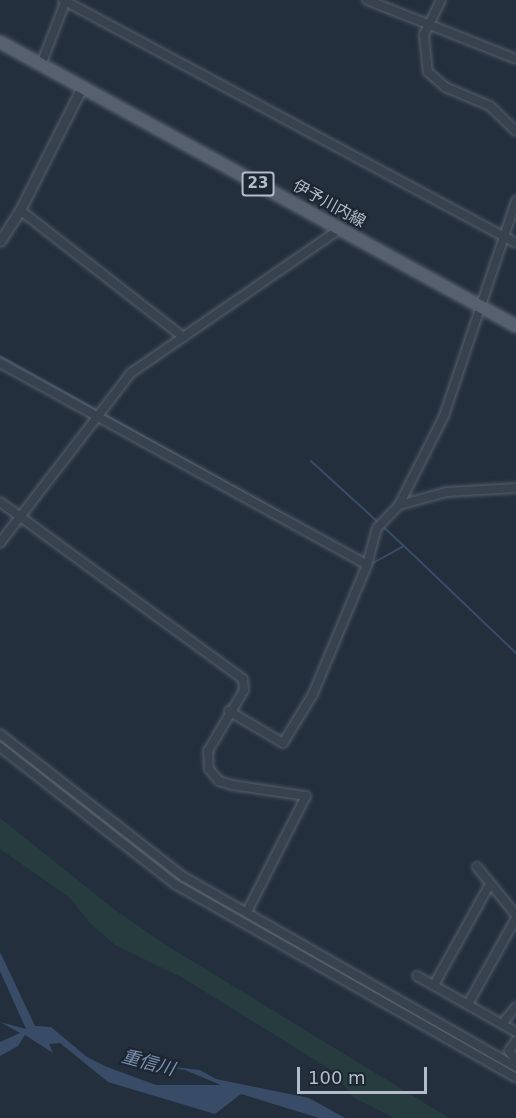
<!DOCTYPE html>
<meta charset="utf-8">
<style>
body{margin:0}
#map{position:relative;width:516px;height:1118px;overflow:hidden;background:#242f3e;font-family:"DejaVu Sans","Noto Sans JP",sans-serif}
div>[style]{position:absolute}
.green>*{inset:0;background:#263c3f}
.water>*{inset:0;background:#394c67}
.stream>*{height:2px;margin:-1px;padding:0 1px;transform-origin:1px;border-radius:1px;background:#394c67}
.roads{filter:drop-shadow(0 0 2px #565f6c) drop-shadow(0 0 2px #565f6c)}
.minor>*{height:8px;margin:-4px;padding:0 4px;transform-origin:4px;border-radius:4px;background:#38414e}
.tertiary>*{height:9px;margin:-4.5px;padding:0 4.5px;transform-origin:4.5px;border-radius:4.5px;background:#38414e}
.primary>*{height:12px;margin:-6px;padding:0 6px;transform-origin:6px;border-radius:6px;background:#56606e}
span{translate:-50% -50%;white-space:nowrap;text-align:center;line-height:1.15;-webkit-text-stroke:4.5px #1d2633;paint-order:stroke}
.shield-label span{padding:2px 4px;background:#1d2633;border:2px solid;border-radius:4px;-webkit-text-stroke-width:0}
.shield-label{font-size:15px;color:#b4bcc9;font-weight:700}
.street-label{font-size:16px;color:#b4bcc9}
.water-label{font-size:18px;color:#7c92b1;font-style:italic}
.scale{position:absolute;left:297px;top:1067px;width:130px;height:27px;box-sizing:border-box;border:3px solid #b4bcc9;border-top:0;padding-left:8px;font-size:18px;line-height:21px;white-space:nowrap;color:#b4bcc9;-webkit-text-stroke:4px #1d2633;paint-order:stroke}
</style>
<div id="map">
<div class="green">
<div style="clip-path:polygon(0 818px,115px 910px,166px 945px,449px 1118px,395px 1118px,353px 1097px,333px 1071px,183px 978px,115px 945px,90px 923px,69px 897px,0 849px)"></div>
</div>
<div class="water">
<div style="clip-path:polygon(0 952px,35px 1026px,51px 1027px,87px 1057px,107px 1067px,156px 1085px,221px 1085px,185px 1070px,148px 1064px,200px 1070px,216px 1079px,309px 1098px,345px 1118px,319px 1118px,241px 1094px,215px 1114px,108px 1082px,60px 1043px,49px 1044px,53px 1053px,25px 1035px,18px 1046px,0 1056px,0 1042px,20px 1033px,0 1022px,26px 1029px,0 971px)"></div>
</div>
<div class="stream">
<div style="left:0;top:356px;width:384px;rotate:29.2deg"></div>
<div style="left:311px;top:461px;width:126px;rotate:42.4deg"></div>
<div style="left:361px;top:558px;width:13px;rotate:23deg"></div>
<div style="left:373px;top:563px;width:35px;rotate:-29deg"></div>
<div style="left:404px;top:546px;width:155px;rotate:43.7deg"></div>
</div>
<div class="roads">
<div class="minor">
<div style="left:63px;top:0;width:514px;rotate:28.21deg"></div>
<div style="left:367px;top:0;width:160px;rotate:21.6deg"></div>
<div style="left:441px;top:0;width:39px;rotate:116deg"></div>
<div style="left:424px;top:35px;width:37px;rotate:84deg"></div>
<div style="left:428px;top:72px;width:23px;rotate:41deg"></div>
<div style="left:445px;top:87px;width:49px;rotate:22.9deg"></div>
<div style="left:490px;top:106px;width:36px;rotate:44deg"></div>
<div style="left:41px;top:65px;width:70px;rotate:-69deg"></div>
<div style="left:20px;top:210px;width:207px;rotate:37.9deg"></div>
<div style="left:0;top:363px;width:419px;rotate:28.8deg"></div>
<div style="left:0;top:502px;width:301px;rotate:36.1deg"></div>
<div style="left:243px;top:679px;width:11px;rotate:85deg"></div>
<div style="left:244px;top:690px;width:71px;rotate:120.5deg"></div>
<div style="left:208px;top:751px;width:18px;rotate:87deg"></div>
<div style="left:209px;top:769px;width:16px;rotate:50deg"></div>
<div style="left:219px;top:781px;width:14px;rotate:17deg"></div>
<div style="left:232px;top:785px;width:75px;rotate:8.5deg"></div>
<div style="left:306px;top:796px;width:130px;rotate:117deg"></div>
<div style="left:399px;top:505px;width:50px;rotate:-15.2deg"></div>
<div style="left:447px;top:492px;width:69px;rotate:-3.3deg"></div>
<div style="left:0;top:543px;width:215px;rotate:-52.4deg"></div>
<div style="left:131px;top:373px;width:254px;rotate:-34.6deg"></div>
<div style="left:229px;top:711px;width:63px;rotate:30.7deg"></div>
<div style="left:283px;top:743px;width:57px;rotate:-58.5deg"></div>
<div style="left:313px;top:694px;width:140px;rotate:-67.3deg"></div>
<div style="left:367px;top:565px;width:38px;rotate:-75deg"></div>
<div style="left:377px;top:528px;width:32px;rotate:-46deg"></div>
<div style="left:399px;top:505px;width:100px;rotate:-63.2deg"></div>
<div style="left:444px;top:416px;width:227px;rotate:-71.5deg"></div>
<div style="left:0;top:734px;width:233px;rotate:37.9deg"></div>
<div style="left:184px;top:877px;width:383px;rotate:29.8deg"></div>
<div style="left:0;top:747px;width:222px;rotate:38.1deg"></div>
<div style="left:175px;top:884px;width:392px;rotate:29.6deg"></div>
<div style="left:477px;top:867px;width:62px;rotate:50.9deg"></div>
<div style="left:417px;top:976px;width:114px;rotate:29.5deg"></div>
<div style="left:434px;top:985px;width:115px;rotate:-61deg"></div>
<div style="left:468px;top:1004px;width:98px;rotate:-60.8deg"></div>
<div style="left:502px;top:1024px;width:22px;rotate:-51deg"></div>
<div style="left:516px;top:1041px;width:12px;rotate:125deg"></div>
<div style="left:509px;top:1051px;width:11px;rotate:52deg"></div>
</div>
<div class="tertiary">
<div style="left:0;top:241px;width:37px;rotate:-57deg"></div>
<div style="left:20px;top:210px;width:138px;rotate:-63.2deg"></div>
</div>
<div class="primary">
<div style="left:0;top:42px;width:589px;rotate:28.83deg"></div>
</div>
</div>
<div class="shield-label">
<span style="left:258px;top:184px">23</span>
</div>
<div class="street-label">
<span style="left:329px;top:204px;rotate:29deg">伊予川内線</span>
</div>
<div class="water-label">
<span style="left:148px;top:1063px;rotate:15deg">重信川</span>
</div>
<div class="scale">100 m</div>
</div>
